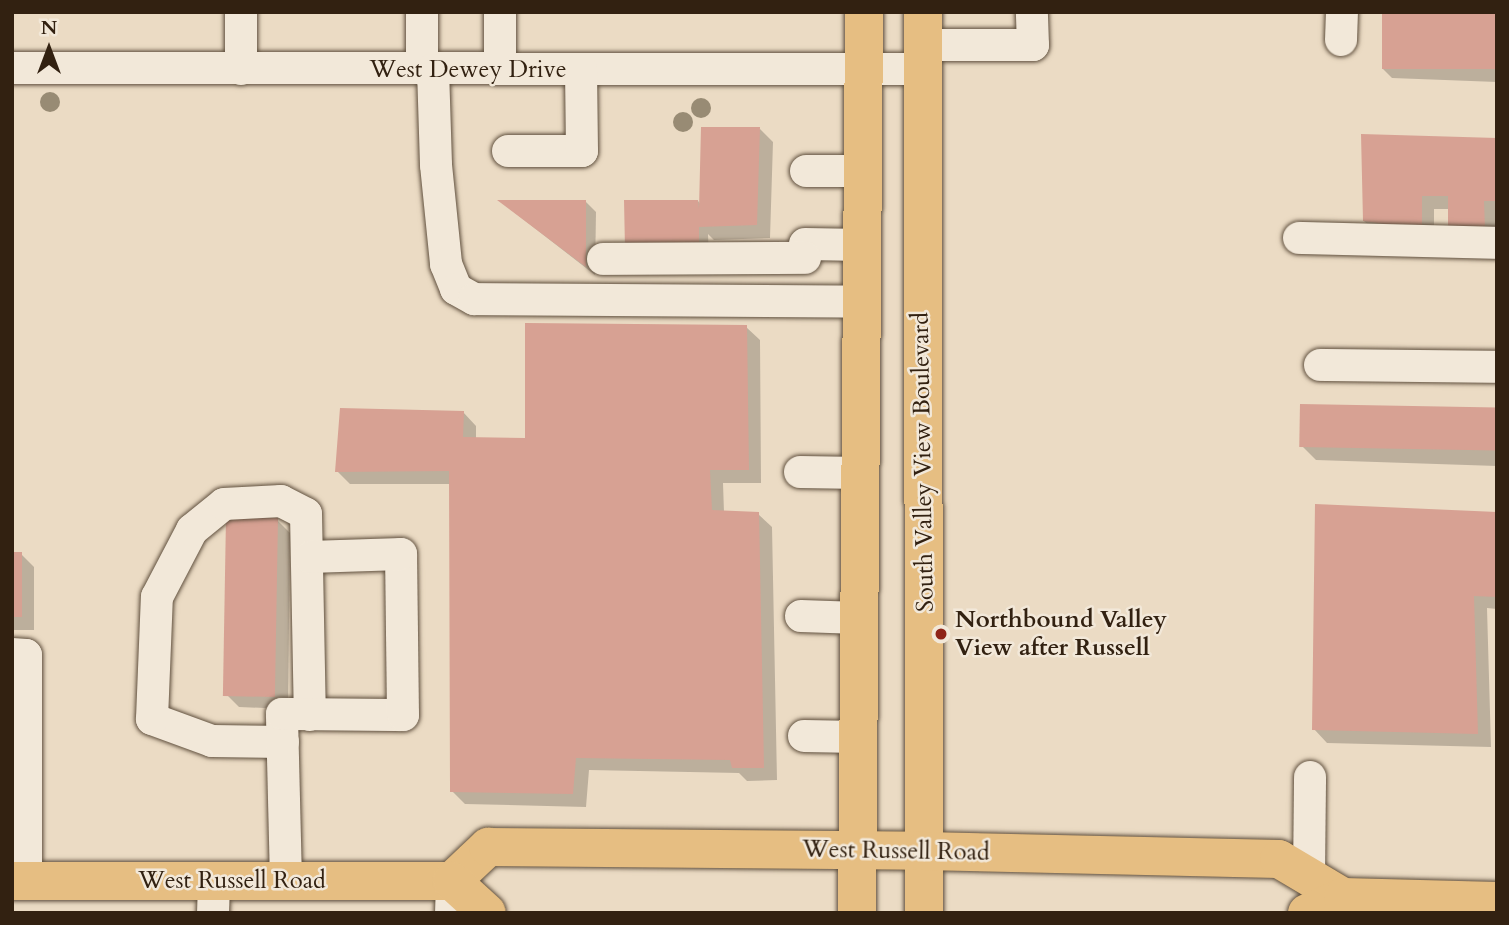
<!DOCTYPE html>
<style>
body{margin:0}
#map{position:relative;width:1509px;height:925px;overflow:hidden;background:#ebdbc4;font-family:Cardo,serif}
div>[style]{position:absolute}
.shadow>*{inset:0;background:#0003}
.building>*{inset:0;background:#d7a193;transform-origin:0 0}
.roads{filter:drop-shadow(0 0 2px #60503e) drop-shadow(0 0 2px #60503e)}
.minor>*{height:32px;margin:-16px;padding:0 16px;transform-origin:16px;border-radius:16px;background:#f2e8d9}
.major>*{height:38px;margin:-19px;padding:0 19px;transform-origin:19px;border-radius:19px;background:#e6be82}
.trees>*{width:20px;height:20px;margin:-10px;border-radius:50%;background:#988b74}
.dots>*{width:19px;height:19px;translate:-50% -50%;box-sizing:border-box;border:4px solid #f2e8d9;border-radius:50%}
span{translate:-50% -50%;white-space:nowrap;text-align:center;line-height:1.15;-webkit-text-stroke:5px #f2e8d9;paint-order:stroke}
.street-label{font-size:24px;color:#322111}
.poi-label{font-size:24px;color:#322111;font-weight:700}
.left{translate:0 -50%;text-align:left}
.frame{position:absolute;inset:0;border:14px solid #322111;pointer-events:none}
.north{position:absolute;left:14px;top:14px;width:70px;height:70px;-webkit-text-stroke:5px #f2e8d9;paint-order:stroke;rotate:0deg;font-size:19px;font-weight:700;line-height:28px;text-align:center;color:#322111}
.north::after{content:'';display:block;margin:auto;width:24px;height:32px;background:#322111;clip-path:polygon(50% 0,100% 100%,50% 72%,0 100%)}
</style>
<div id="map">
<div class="shadow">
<div style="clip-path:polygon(678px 12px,746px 12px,746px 14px)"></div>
<div style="clip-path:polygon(1497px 12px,1497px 82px,1392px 78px,1382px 68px)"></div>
<div style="clip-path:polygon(760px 129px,773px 142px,770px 238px,714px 240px,708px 234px,709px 261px,637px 258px,698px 201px,701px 205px)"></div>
<div style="clip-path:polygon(1497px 139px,1497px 241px,1450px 209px,1434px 209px,1434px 241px,1378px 234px,1364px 221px)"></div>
<div style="clip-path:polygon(586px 202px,596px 212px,595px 275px,510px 209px)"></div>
<div style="clip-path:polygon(746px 327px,760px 340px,761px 483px,723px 483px,724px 512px,758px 514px,772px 527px,777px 780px,747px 781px,739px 773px,589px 770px,586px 807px,465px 804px,452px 791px,451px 484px,350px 484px,337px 471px,463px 412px,476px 426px,476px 439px,527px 439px)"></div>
<div style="clip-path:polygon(1497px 409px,1497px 466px,1316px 460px,1303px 447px)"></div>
<div style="clip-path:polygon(1497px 514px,1497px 609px,1487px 608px,1491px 747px,1327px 743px,1314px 729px)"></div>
<div style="clip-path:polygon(277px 520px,290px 533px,288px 709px,239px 707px,226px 694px)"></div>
<div style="clip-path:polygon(12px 554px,21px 554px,34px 567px,34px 630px,12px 630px)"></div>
</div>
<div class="building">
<div style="left:1382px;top:12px;width:115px;height:57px"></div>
<div style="clip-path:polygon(701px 127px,760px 127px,757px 225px,699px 227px,699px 252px,625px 249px,624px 200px,698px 200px,699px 209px)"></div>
<div style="clip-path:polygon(1361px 134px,1497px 138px,1497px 201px,1484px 201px,1485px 229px,1448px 227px,1448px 196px,1422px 196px,1422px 229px,1363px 221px)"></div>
<div style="clip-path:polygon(497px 200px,586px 200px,586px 267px)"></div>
<div style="clip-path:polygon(525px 323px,747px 325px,749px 470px,710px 470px,712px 510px,759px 512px,764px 768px,732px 768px,730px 760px,576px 758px,573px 794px,450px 792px,449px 471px,335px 472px,340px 408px,464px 411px,463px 437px,525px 438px)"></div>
<div style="left:1300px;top:404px;width:197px;height:43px;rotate:1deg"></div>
<div style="clip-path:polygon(1315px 504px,1497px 512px,1497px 597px,1474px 596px,1478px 734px,1312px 730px)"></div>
<div style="left:278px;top:518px;width:179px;height:52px;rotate:91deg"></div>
<div style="left:12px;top:552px;width:10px;height:65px"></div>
</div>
<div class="roads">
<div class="minor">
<div style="left:241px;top:12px;width:57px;rotate:90deg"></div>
<div style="left:422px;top:12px;width:57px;rotate:90deg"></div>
<div style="left:1341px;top:40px;width:28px;rotate:-88deg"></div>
<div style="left:923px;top:45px;width:110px"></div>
<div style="left:1033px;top:45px;width:33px;rotate:-92deg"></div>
<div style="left:12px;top:68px;width:911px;rotate:0.06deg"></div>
<div style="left:433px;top:69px;width:96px;rotate:88.2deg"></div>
<div style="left:436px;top:165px;width:100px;rotate:84.2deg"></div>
<div style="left:446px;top:264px;width:27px;rotate:68deg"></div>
<div style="left:456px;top:289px;width:21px;rotate:29deg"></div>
<div style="left:474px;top:299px;width:389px;rotate:0.4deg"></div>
<div style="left:500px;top:69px;width:57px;rotate:-90deg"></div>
<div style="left:508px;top:151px;width:74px"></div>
<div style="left:582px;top:151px;width:81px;rotate:-90.7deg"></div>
<div style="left:806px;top:171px;width:57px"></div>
<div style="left:1299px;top:238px;width:198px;rotate:1.4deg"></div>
<div style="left:805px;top:244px;width:59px;rotate:1deg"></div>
<div style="left:603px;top:259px;width:202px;rotate:-0.3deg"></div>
<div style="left:1320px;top:365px;width:177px;rotate:0.6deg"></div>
<div style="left:800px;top:472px;width:62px;rotate:0.9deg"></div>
<div style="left:801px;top:616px;width:58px;rotate:2deg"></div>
<div style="left:12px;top:654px;width:14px;rotate:4deg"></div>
<div style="left:26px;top:655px;width:226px;rotate:90deg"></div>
<div style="left:804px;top:736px;width:55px;rotate:1deg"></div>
<div style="left:283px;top:742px;width:71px;rotate:-179.2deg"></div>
<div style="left:212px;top:741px;width:64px;rotate:-159.9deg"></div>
<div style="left:152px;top:719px;width:122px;rotate:-87.7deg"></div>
<div style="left:157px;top:597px;width:76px;rotate:-62.4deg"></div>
<div style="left:192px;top:530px;width:41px;rotate:-39.1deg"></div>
<div style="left:224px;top:504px;width:57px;rotate:-3deg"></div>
<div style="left:281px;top:501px;width:28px;rotate:27deg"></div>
<div style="left:306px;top:514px;width:201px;rotate:88.9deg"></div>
<div style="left:1309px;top:877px;width:100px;rotate:-89.4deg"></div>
<div style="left:286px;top:881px;width:167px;rotate:-91.4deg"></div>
<div style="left:282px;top:714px;width:121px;rotate:0.5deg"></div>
<div style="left:403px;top:715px;width:161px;rotate:-90.7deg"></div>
<div style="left:401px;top:554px;width:91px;rotate:178.1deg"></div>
<div style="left:213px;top:913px;width:32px;rotate:-88deg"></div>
<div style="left:451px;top:913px;width:32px;rotate:-88deg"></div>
</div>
<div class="major">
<div style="left:923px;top:12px;width:901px;rotate:89.94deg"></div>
<div style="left:12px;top:881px;width:440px"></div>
<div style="left:452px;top:881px;width:50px;rotate:-43.4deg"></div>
<div style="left:488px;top:847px;width:436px;rotate:0.5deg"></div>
<div style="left:924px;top:851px;width:355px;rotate:1.3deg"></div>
<div style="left:1279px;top:859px;width:74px;rotate:30.7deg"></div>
<div style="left:452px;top:881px;width:47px;rotate:42.4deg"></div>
<div style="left:857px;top:913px;width:901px;rotate:-89.55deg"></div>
<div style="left:1307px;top:913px;width:39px;rotate:-24deg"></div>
<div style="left:1343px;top:897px;width:154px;rotate:1.5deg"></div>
</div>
</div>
<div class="trees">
<div style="left:50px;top:102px"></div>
<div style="left:701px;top:108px"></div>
<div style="left:683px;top:122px"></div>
</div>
<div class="dots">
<div style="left:941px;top:634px;background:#8f2418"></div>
</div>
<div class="street-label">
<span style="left:468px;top:70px">West Dewey Drive</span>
<span style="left:923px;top:462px;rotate:-91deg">South Valley View Boulevard</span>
<span style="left:896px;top:851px;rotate:1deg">West Russell Road</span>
<span style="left:232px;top:881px">West Russell Road</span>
</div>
<div class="poi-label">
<span class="left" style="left:955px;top:634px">Northbound Valley<br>View after Russell</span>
</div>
<div class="frame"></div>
<div class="north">N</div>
</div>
